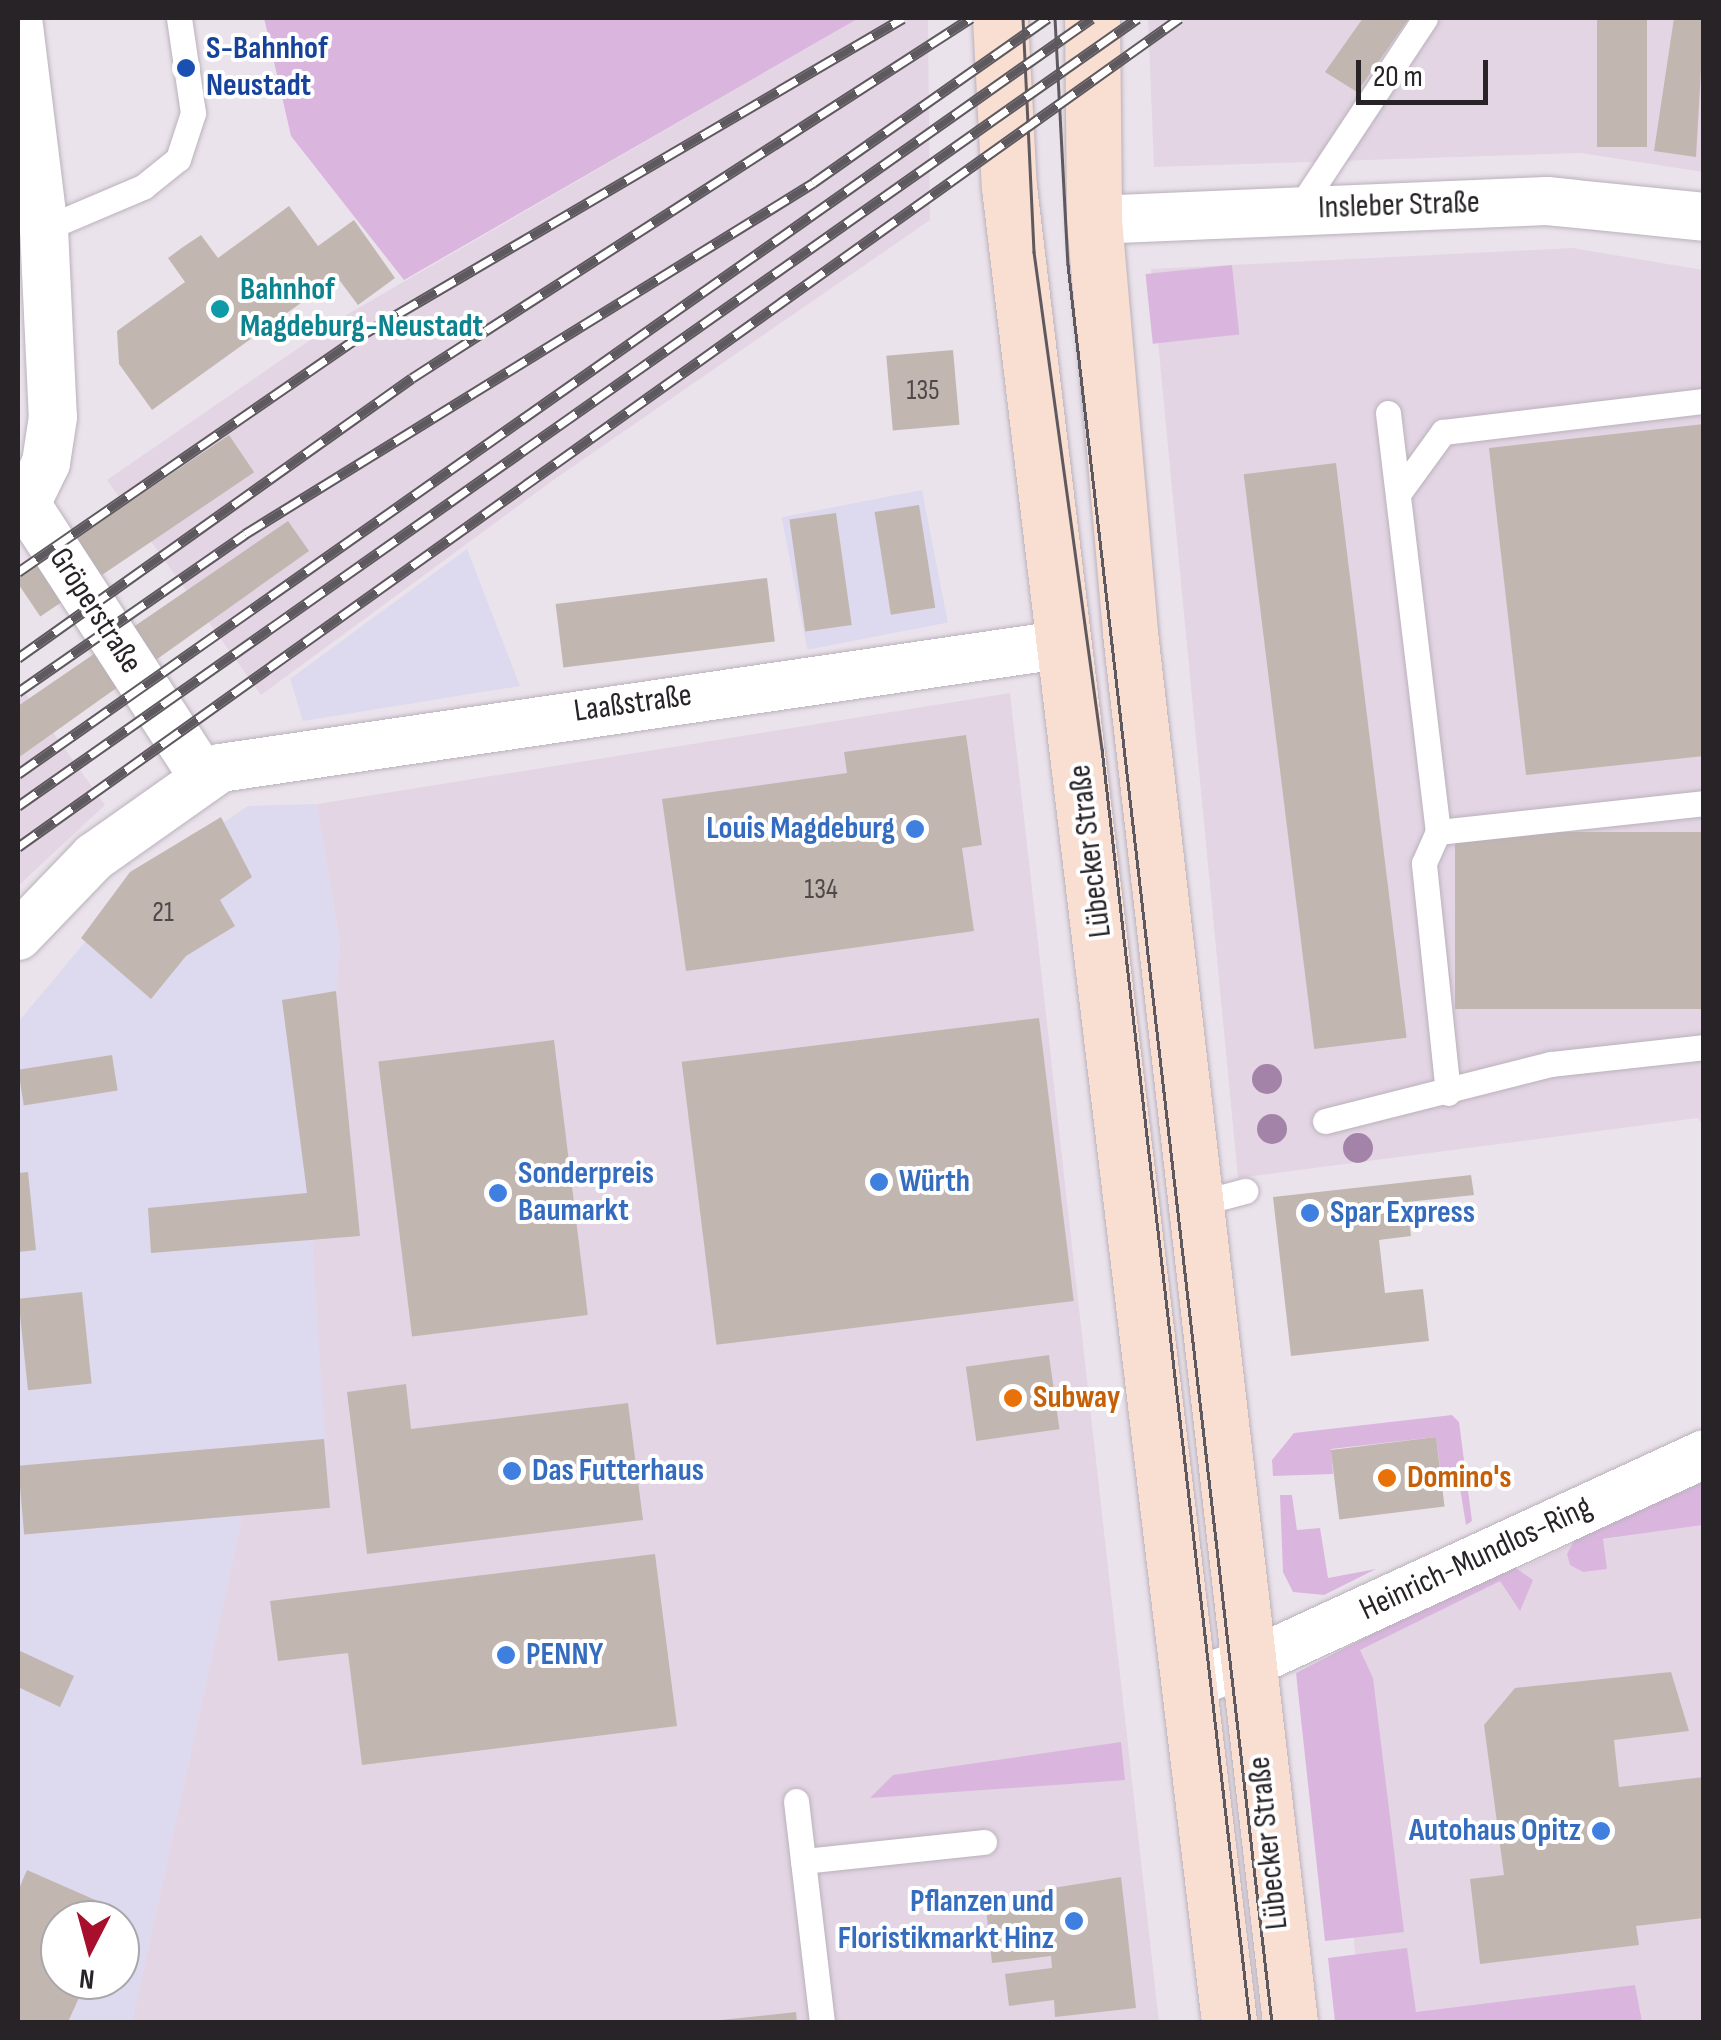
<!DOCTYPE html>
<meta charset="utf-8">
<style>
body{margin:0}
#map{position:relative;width:1721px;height:2040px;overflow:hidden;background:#ebe3ec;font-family:"Sofia Sans Condensed",sans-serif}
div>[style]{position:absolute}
.built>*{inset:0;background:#e3d5e4}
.industrial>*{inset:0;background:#ddd9ee;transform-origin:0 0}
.green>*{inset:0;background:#dab6df;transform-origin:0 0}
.building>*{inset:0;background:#c2b7b0;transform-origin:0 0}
.roads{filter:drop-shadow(0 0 2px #bab1bb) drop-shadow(0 0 2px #bab1bb)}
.lane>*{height:25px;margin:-12.5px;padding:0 12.5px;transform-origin:12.5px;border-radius:12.5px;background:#fff}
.street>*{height:48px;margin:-24px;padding:0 24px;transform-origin:24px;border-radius:24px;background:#fff}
.secondary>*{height:55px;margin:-27.5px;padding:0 27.5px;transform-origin:27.5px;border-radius:27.5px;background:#f9ded2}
.tram>*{height:2.5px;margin:-1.25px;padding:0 1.25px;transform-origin:1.25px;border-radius:1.25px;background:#5e595e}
.rail>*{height:11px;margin-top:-5.5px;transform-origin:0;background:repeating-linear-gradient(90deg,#fff 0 22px,#5e595e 0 44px);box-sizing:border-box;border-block:2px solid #5e595e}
.trees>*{width:30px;height:30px;margin:-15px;border-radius:50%;background:#a483a8}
.dots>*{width:28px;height:28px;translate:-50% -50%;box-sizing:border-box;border:5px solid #fff;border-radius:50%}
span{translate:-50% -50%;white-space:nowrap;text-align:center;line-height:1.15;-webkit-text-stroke:8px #fff;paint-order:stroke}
.number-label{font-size:28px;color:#4e4849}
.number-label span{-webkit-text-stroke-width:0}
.transit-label{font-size:32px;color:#164399;font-weight:700}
.left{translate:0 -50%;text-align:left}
.street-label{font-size:32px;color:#272327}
.culture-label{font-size:32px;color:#0d838f;font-weight:700}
.shop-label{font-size:32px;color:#366cbe;font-weight:700}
.right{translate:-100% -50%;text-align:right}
.food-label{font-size:32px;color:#c56008;font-weight:700}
.frame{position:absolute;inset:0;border:20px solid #272327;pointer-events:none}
.north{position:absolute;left:40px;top:1900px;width:100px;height:100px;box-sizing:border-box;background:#fff;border:2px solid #a9a7a9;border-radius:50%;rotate:186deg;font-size:28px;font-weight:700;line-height:40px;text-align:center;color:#272327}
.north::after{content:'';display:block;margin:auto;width:35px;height:45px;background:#a70f2d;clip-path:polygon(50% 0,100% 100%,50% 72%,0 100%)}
.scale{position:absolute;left:1356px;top:60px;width:132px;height:45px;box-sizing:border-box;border:5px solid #272327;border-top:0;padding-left:12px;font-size:30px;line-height:35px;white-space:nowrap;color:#272327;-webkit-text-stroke:8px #fff;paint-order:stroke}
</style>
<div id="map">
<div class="built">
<div style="clip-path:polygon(859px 18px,928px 18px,930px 220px,552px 481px,261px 695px,107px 480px,348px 314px)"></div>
<div style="clip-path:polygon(1148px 18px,1703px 18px,1703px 172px,1581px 153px,1154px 167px)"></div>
<div style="clip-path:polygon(1573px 248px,1703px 270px,1703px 1125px,1698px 1118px,1238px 1178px,1151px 269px)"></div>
<div style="clip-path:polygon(18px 683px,105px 805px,18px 886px)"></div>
<div style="clip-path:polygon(1010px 693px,1159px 2022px,132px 2022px,243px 1514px,329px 1507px,312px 1240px,359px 1236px,336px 991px,340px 944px,317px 804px)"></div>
<div style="clip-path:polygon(1703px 1524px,1703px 2022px,1362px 2022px,1326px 1662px,1570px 1545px)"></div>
</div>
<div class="industrial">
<div style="left:922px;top:490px;width:135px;height:143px;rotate:79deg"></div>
<div style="clip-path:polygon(467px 549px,520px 686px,303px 721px,290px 679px)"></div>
<div style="clip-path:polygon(evenodd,317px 804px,340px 944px,336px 991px,360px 1236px,312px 1241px,330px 1508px,243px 1514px,132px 2022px,18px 2022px,18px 1022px,132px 886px,248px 806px,317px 804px,60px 1920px,120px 1920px,120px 1980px,60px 1980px,60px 1920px)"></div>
</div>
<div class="green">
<div style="clip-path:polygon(264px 18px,859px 18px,404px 280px,291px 136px)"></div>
<div style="left:1232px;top:265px;width:70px;height:87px;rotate:84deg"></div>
<div style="clip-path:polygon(1452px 1415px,1459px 1422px,1472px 1521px,1466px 1525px,1457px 1470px,1440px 1468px,1436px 1437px,1331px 1449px,1333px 1474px,1273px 1476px,1272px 1460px,1294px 1433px)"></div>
<div style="clip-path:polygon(1703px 1479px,1703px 1531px,1702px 1525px,1603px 1539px,1607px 1569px,1583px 1572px,1570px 1565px,1567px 1554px,1582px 1527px)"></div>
<div style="clip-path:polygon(1280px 1495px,1292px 1495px,1297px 1530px,1320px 1528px,1328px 1578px,1376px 1569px,1324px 1595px,1293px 1592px,1283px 1572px)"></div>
<div style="clip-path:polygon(1510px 1564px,1533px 1580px,1520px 1611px,1500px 1581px,1360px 1650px,1373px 1678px,1404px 1932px,1325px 1941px,1296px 1673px)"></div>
<div style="clip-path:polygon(1121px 1742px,1125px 1780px,870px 1798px,893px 1775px)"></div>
<div style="clip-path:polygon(1407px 1948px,1416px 2012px,1635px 1985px,1642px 2022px,1335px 2022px,1328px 1958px)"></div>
</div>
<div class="building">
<div style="clip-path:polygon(1363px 18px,1409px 18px,1357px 92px,1325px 72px)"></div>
<div style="left:1597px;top:18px;width:50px;height:129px"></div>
<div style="clip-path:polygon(1674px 18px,1704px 18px,1696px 157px,1654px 151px)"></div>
<div style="clip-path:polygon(289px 206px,318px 246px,354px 220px,395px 278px,358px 305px,337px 277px,152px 410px,119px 364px,117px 331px,185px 282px,168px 258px,183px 247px,201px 235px,218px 258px)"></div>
<div style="left:953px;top:350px;width:75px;height:67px;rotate:85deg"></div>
<div style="clip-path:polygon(1704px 424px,1704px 756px,1526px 775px,1489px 448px)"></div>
<div style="left:229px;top:435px;width:45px;height:258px;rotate:56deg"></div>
<div style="left:1336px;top:463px;width:579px;height:93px;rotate:83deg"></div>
<div style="left:919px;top:505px;width:104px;height:45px;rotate:81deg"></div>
<div style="left:836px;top:513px;width:113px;height:47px;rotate:82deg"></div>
<div style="clip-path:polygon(288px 521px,309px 551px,18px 758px,18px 706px)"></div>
<div style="left:767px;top:578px;width:64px;height:213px;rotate:83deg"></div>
<div style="clip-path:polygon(966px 735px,982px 845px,962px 848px,974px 931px,686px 971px,662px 799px,847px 773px,844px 752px)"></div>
<div style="clip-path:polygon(221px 817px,252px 877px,220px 900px,235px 926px,186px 956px,151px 999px,81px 938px,130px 872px)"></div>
<div style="left:1704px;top:832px;width:177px;height:249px;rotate:90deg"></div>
<div style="clip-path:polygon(336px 991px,360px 1236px,151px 1253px,148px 1208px,307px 1193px,282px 1000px)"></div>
<div style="left:1039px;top:1018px;width:285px;height:360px;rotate:83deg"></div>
<div style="left:554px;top:1040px;width:277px;height:177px;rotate:83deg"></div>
<div style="left:112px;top:1055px;width:36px;height:95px;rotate:81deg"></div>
<div style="clip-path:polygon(28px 1172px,36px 1250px,18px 1252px,18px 1173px)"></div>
<div style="clip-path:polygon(1471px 1175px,1474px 1195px,1407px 1202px,1411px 1236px,1379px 1240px,1385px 1293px,1423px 1289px,1429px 1341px,1291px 1356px,1273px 1197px)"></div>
<div style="left:82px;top:1292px;width:92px;height:64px;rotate:84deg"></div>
<div style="left:1049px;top:1355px;width:75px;height:84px;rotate:82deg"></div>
<div style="clip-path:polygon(406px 1384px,411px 1429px,628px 1403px,643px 1520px,367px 1554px,347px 1392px)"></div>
<div style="left:1436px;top:1437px;width:70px;height:106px;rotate:83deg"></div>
<div style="left:324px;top:1439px;width:69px;height:307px;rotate:85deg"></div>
<div style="clip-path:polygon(655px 1554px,677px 1726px,362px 1765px,348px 1653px,278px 1661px,270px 1601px)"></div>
<div style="clip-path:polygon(18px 1650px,74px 1676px,60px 1707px,18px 1687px)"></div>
<div style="clip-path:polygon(1671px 1672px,1689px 1731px,1614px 1740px,1619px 1787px,1704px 1777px,1704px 1918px,1636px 1926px,1639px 1945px,1480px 1964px,1470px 1879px,1504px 1875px,1484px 1725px,1515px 1688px)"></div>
<div style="clip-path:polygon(27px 1870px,118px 1910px,113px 1920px,60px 1920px,60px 1980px,87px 1980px,68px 2022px,18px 2022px,18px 1891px)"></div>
<div style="clip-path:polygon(1121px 1877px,1136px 2008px,1055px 2017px,1054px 2000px,1009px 2006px,1005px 1974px,1052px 1968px,1051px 1956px,992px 1963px,985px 1899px)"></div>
<div style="clip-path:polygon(796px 2012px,797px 2022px,722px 2022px,721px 2020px)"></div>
</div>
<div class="roads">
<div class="lane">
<div style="left:1298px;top:210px;width:230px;rotate:-56.5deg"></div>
<div style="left:44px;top:229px;width:108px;rotate:-23deg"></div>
<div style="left:143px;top:187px;width:45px;rotate:-38.7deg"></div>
<div style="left:178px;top:159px;width:48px;rotate:-71.9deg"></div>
<div style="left:193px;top:113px;width:96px;rotate:-98.4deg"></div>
<div style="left:1388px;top:413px;width:422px;rotate:83.2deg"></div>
<div style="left:1398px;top:494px;width:77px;rotate:-54deg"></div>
<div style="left:1443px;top:432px;width:263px;rotate:-6.8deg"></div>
<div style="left:1448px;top:1093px;width:231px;rotate:-96deg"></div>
<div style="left:1424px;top:863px;width:34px;rotate:-66deg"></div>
<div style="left:1438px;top:832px;width:268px;rotate:-6.2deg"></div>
<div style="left:1325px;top:1121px;width:233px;rotate:-14.2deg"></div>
<div style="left:1551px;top:1064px;width:154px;rotate:-6.3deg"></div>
<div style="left:1200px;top:1203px;width:47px;rotate:-14.9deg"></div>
<div style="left:796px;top:1801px;width:223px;rotate:83.3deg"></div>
<div style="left:803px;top:1861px;width:182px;rotate:-6deg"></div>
</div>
<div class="street">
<div style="left:18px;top:18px;width:213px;rotate:83deg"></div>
<div style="left:44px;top:229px;width:188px;rotate:87.3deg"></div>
<div style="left:53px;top:417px;width:47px;rotate:98.7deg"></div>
<div style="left:46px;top:463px;width:46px;rotate:116deg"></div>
<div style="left:1094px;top:220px;width:453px;rotate:-2.4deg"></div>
<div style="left:1547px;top:201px;width:158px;rotate:5.8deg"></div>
<div style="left:26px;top:504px;width:323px;rotate:57deg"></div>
<div style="left:18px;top:936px;width:110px;rotate:-46.1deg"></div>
<div style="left:94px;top:857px;width:154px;rotate:-35.2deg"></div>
<div style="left:220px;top:768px;width:855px;rotate:-8.34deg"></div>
<div style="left:1190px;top:1684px;width:85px;rotate:-20.6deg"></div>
<div style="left:1270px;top:1654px;width:478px;rotate:-24.7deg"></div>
</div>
<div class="secondary">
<div style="left:1000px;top:18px;width:169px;rotate:87deg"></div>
<div style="left:1009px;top:187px;width:1848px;rotate:83.16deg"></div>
<div style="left:1092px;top:18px;width:202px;rotate:89.4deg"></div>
<div style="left:1094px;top:220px;width:415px;rotate:85deg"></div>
<div style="left:1130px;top:633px;width:1398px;rotate:83.43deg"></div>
</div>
</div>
<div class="tram">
<div style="left:1023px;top:18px;width:234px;rotate:87.3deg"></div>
<div style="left:1034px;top:252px;width:502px;rotate:82.21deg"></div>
<div style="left:1102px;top:749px;width:1282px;rotate:83.37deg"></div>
<div style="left:1055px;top:18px;width:247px;rotate:87deg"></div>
<div style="left:1068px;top:265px;width:1769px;rotate:83.38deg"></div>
</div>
<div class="rail">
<div style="left:18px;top:572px;width:416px;rotate:-34.6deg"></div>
<div style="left:360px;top:336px;width:629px;rotate:-30.35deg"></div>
<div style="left:18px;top:658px;width:483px;rotate:-35.4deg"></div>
<div style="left:412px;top:378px;width:665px;rotate:-32.78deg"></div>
<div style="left:18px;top:692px;width:277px;rotate:-34.8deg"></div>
<div style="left:245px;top:534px;width:668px;rotate:-31.71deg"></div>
<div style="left:813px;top:183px;width:287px;rotate:-35.1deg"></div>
<div style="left:18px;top:774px;width:1313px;rotate:-35.14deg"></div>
<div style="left:18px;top:806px;width:1369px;rotate:-35.13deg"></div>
<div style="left:18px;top:847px;width:1427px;rotate:-35.51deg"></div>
</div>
<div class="trees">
<div style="left:1267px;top:1079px"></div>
<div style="left:1272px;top:1129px"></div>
<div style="left:1358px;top:1148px"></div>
</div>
<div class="dots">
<div style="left:186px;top:68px;background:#1a4fb4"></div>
<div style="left:220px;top:309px;background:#0f9aa8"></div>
<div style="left:915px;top:829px;background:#3f7fe0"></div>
<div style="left:879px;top:1182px;background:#3f7fe0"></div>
<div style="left:498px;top:1193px;background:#3f7fe0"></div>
<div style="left:1310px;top:1213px;background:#3f7fe0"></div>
<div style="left:1013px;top:1398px;background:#e8710a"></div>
<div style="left:512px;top:1471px;background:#3f7fe0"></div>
<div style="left:1387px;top:1478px;background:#e8710a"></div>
<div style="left:506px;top:1655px;background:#3f7fe0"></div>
<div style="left:1601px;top:1831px;background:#3f7fe0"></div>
<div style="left:1074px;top:1921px;background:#3f7fe0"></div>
</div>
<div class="number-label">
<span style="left:923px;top:391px">135</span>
<span style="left:821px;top:890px">134</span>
<span style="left:163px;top:913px">21</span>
</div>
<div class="transit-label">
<span class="left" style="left:206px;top:68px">S-Bahnhof<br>Neustadt</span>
</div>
<div class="street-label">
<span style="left:1399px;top:206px;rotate:-2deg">Insleber Straße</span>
<span style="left:95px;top:611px;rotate:57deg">Gröperstraße</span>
<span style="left:633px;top:704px;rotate:-8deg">Laaßstraße</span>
<span style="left:1091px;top:851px;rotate:-97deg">Lübecker Straße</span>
<span style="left:1476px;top:1559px;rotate:-25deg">Heinrich-Mundlos-Ring</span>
<span style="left:1269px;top:1843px;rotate:-96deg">Lübecker Straße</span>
</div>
<div class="culture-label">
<span class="left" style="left:240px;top:309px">Bahnhof<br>Magdeburg-Neustadt</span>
</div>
<div class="shop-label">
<span class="right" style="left:895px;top:829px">Louis Magdeburg</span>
<span class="left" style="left:518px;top:1193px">Sonderpreis<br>Baumarkt</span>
<span class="left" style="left:899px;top:1182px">Würth</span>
<span class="left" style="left:1330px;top:1213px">Spar Express</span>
<span class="left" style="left:532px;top:1471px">Das Futterhaus</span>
<span class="left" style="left:526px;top:1655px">PENNY</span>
<span class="right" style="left:1581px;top:1831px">Autohaus Opitz</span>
<span class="right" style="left:1054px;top:1921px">Pflanzen und<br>Floristikmarkt Hinz</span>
</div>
<div class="food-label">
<span class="left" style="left:1033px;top:1398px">Subway</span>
<span class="left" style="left:1407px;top:1478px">Domino's</span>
</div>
<div class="frame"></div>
<div class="north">N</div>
<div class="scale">20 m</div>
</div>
